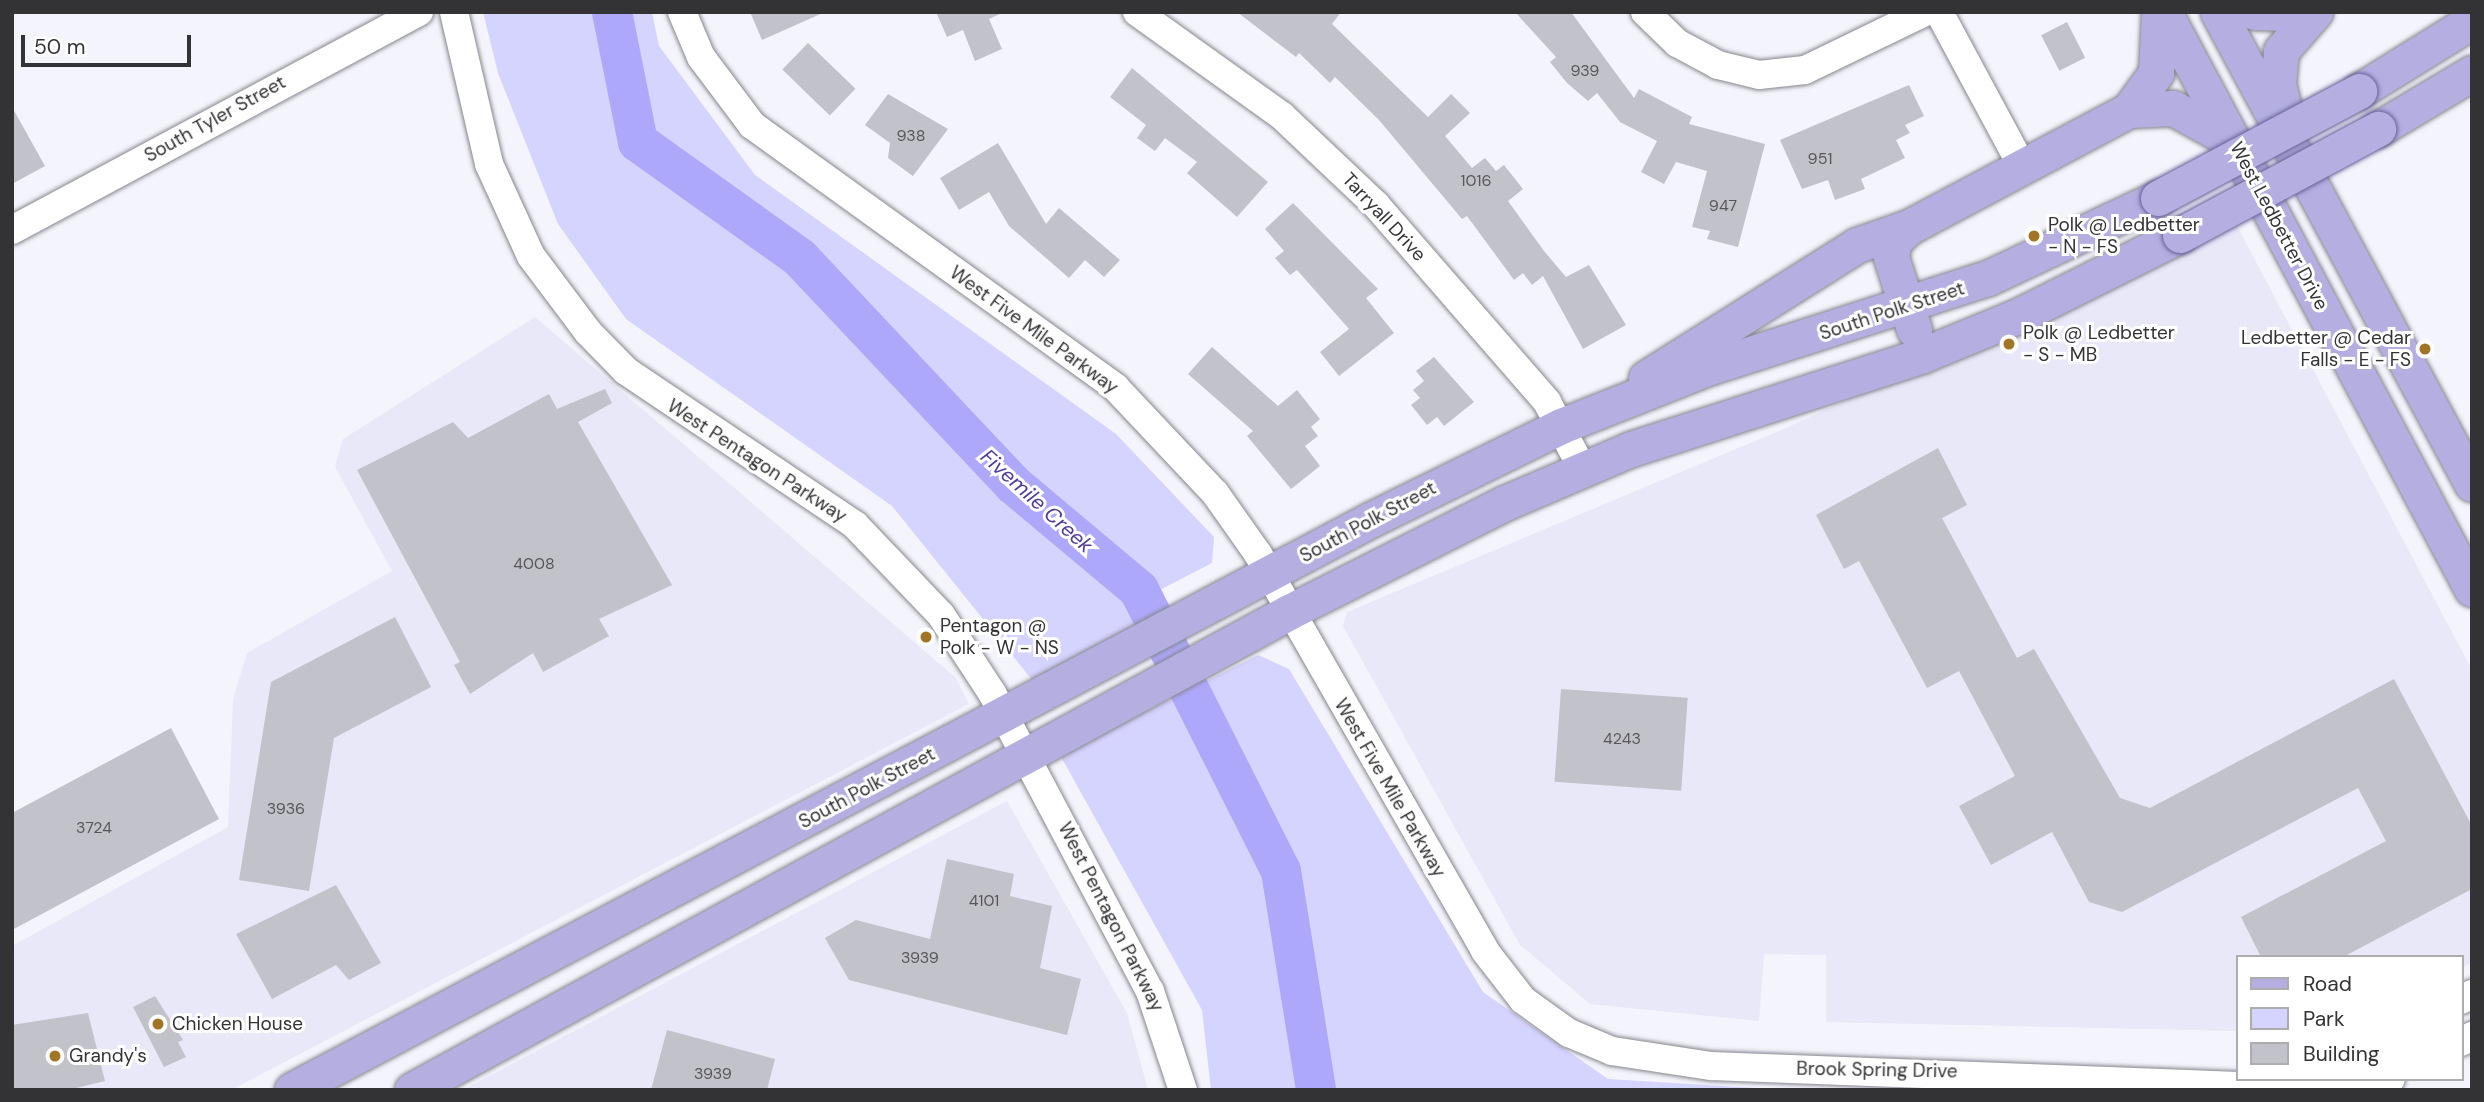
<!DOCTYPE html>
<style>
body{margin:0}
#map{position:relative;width:2484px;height:1102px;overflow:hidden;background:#f4f4fc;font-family:"DM Sans",sans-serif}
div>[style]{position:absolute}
.built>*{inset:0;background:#e8e8f8}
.green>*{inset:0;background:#d5d3ff}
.river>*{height:40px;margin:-20px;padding:0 20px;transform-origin:20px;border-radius:20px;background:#aea8fb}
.building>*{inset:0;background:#c2c2ca;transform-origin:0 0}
.roads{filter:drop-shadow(0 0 2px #86868e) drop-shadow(0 0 2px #86868e)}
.minor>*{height:28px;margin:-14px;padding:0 14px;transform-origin:14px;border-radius:14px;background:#fff}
.major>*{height:35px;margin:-17.5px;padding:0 17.5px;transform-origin:17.5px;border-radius:17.5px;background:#b4afe0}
.bridges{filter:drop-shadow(0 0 2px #666198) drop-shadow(0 0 2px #666198)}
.major-bridge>*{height:35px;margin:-17.5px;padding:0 17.5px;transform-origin:17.5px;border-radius:17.5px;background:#b4afe0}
.dots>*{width:19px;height:19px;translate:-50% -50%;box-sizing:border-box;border:4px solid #fff;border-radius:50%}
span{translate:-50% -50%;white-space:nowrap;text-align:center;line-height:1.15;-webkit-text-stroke:6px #fff;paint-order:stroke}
.number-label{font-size:16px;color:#57575b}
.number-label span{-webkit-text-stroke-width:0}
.street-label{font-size:19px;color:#333336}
.poi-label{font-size:19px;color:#333336}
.left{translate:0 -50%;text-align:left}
.right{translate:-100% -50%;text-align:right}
.water-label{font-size:21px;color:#4e3c9b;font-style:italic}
.frame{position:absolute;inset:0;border:14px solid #333336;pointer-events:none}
.legend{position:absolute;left:2236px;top:955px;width:228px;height:126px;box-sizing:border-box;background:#fff;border:2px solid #adadaf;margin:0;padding:9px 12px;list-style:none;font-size:21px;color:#333336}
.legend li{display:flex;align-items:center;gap:14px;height:35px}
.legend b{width:35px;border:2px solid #adadaf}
.scale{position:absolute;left:21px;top:35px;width:170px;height:32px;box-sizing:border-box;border:4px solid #333336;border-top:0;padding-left:9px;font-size:21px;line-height:24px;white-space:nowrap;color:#333336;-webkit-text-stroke:5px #fff;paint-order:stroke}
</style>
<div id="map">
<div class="built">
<div style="clip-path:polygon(2235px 222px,2472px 670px,2472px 963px,2461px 968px,2461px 957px,2237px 957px,2237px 1031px,1826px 1022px,1826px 955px,1764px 954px,1759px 1021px,1590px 1004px,1520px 945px,1343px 626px,1347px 612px,1786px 428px)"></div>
<div style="clip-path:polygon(535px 317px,956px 678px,969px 704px,231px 1090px,12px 1090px,12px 946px,228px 827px,233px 699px,247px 653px,392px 571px,335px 467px,343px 439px)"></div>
<div style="clip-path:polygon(1007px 801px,1127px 1013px,1148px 1090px,463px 1090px)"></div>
</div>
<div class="green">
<div style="clip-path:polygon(483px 12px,652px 12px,659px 46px,755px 175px,1116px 434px,1214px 537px,1212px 563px,1127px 607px,1145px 622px,1033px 681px,892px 506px,626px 319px,558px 224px,498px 73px)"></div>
<div style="clip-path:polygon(1258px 655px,1289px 669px,1483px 992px,1608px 1079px,1789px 1090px,1211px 1090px,1202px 1010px,1060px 755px)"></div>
</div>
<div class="river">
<div style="left:612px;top:12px;width:133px;rotate:78.7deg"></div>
<div style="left:638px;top:142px;width:199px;rotate:35.6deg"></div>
<div style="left:800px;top:258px;width:312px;rotate:46.7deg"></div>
<div style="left:1014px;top:485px;width:163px;rotate:40deg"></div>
<div style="left:1139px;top:590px;width:315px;rotate:63.2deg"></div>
<div style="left:1281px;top:871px;width:222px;rotate:80.9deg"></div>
</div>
<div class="building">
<div style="clip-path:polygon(750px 12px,825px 12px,762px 40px)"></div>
<div style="clip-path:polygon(936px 12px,1004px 12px,989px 19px,1002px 49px,975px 61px,963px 30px,947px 37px)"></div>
<div style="clip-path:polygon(1237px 12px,1341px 12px,1332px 24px,1428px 117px,1451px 94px,1470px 113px,1445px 136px,1472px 168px,1485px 158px,1496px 171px,1504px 165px,1523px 189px,1508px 201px,1544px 251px,1566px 277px,1589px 265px,1626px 325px,1583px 349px,1543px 276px,1532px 285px,1523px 273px,1514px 280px,1467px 216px,1462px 219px,1379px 120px,1335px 77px,1330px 83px,1299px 53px,1296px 57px)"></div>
<div style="clip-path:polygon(1515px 12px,1571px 12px,1634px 98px,1639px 89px,1692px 117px,1689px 124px,1765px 144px,1738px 247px,1707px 239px,1710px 231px,1692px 227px,1707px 171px,1676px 162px,1664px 184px,1641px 172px,1657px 141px,1620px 122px,1597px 93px,1588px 101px,1567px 83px,1550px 62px,1556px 57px)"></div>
<div style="left:2067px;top:22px;width:40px;height:29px;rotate:63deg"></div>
<div style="left:808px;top:43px;width:66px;height:37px;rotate:44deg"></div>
<div style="clip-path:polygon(1132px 68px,1268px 182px,1237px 217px,1187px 173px,1197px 162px,1165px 138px,1155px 151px,1137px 138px,1146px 125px,1110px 97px)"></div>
<div style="clip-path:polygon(1909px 85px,1924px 116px,1905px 125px,1910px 133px,1896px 140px,1905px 158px,1861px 179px,1865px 189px,1835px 200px,1828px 180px,1802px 189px,1780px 140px)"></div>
<div style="clip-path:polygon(888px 94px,948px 129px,913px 176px,888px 158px,890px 143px,865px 125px)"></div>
<div style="clip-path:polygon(12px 107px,45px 166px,12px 184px)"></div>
<div style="clip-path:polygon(998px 143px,1046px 224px,1059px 208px,1120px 260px,1104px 277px,1085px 260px,1069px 278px,1009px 226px,989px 192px,959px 210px,940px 178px)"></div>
<div style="clip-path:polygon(1293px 203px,1378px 289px,1366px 298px,1394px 333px,1339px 376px,1320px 352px,1349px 329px,1297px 270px,1290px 275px,1275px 258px,1284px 251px,1265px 229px)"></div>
<div style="clip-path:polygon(1212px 347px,1278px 406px,1297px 390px,1320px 419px,1311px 427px,1318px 436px,1305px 446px,1320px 466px,1291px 489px,1247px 436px,1253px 431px,1188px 374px)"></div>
<div style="clip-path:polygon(1434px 357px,1474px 402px,1444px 426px,1437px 417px,1427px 425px,1411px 405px,1420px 398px,1413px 390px,1424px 381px,1416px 371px)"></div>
<div style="clip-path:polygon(605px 389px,612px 403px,578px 422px,672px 585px,599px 619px,609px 636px,543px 672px,533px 653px,470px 694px,454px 665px,460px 662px,357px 470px,453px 422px,468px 438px,549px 394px,557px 409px)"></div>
<div style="clip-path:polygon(1938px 448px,1967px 505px,1942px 518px,2017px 658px,2034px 649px,2120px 798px,2150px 808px,2394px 679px,2472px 826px,2472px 889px,2343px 957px,2261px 957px,2241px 917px,2386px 841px,2358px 788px,2122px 912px,2089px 902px,2052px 832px,1991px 865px,1959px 806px,2015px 776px,1959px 671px,1927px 688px,1859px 561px,1844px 569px,1816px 515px)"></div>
<div style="clip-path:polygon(395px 617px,431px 687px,334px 738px,309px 891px,239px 880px,271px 682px)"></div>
<div style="left:1561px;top:689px;width:127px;height:93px;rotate:4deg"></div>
<div style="clip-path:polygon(171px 728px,219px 819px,12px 930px,12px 813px)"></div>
<div style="clip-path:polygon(947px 859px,1014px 874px,1010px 896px,1052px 906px,1040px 968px,1081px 979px,1067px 1035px,849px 980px,825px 938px,856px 920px,930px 939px)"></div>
<div style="clip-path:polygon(336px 885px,381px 963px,349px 980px,336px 965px,272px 999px,236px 934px)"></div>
<div style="clip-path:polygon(155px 996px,183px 1040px,178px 1042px,186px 1057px,164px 1067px,133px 1007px)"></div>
<div style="clip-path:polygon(88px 1013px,105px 1081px,68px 1090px,12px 1090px,12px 1025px)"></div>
<div style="clip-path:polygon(667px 1030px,775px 1059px,767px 1090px,651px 1090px)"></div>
</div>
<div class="roads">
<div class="minor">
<div style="left:454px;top:12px;width:156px;rotate:77deg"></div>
<div style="left:489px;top:164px;width:101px;rotate:65.5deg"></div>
<div style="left:531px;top:256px;width:95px;rotate:53.1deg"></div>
<div style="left:588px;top:332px;width:54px;rotate:45.7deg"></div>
<div style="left:626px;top:371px;width:276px;rotate:33.9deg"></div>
<div style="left:855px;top:525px;width:124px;rotate:46.3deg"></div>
<div style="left:941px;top:615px;width:93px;rotate:56.8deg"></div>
<div style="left:992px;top:693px;width:337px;rotate:62.1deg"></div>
<div style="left:1150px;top:991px;width:104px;rotate:71.6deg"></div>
<div style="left:682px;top:12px;width:49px;rotate:67.1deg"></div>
<div style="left:701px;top:57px;width:85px;rotate:53.1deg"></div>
<div style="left:752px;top:125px;width:448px;rotate:35.8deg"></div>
<div style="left:1115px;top:387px;width:146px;rotate:46.7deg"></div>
<div style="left:1215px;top:493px;width:75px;rotate:54.8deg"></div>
<div style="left:1258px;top:554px;width:457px;rotate:60.2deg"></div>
<div style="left:1485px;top:951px;width:62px;rotate:52.2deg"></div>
<div style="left:1523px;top:1000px;width:57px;rotate:35.7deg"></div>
<div style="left:1569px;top:1033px;width:47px;rotate:22.7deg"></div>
<div style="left:1612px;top:1051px;width:100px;rotate:8.6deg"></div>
<div style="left:1711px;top:1066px;width:632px;rotate:2.17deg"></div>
<div style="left:2343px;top:1090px;width:49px;rotate:-12.9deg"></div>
<div style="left:1137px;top:12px;width:178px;rotate:35.6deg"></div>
<div style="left:1282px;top:116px;width:129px;rotate:43.4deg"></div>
<div style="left:1376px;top:205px;width:261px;rotate:49deg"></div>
<div style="left:1547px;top:402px;width:75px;rotate:62.1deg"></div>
<div style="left:1645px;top:12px;width:45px;rotate:44.1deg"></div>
<div style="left:1677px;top:43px;width:47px;rotate:28.2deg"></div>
<div style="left:1718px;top:65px;width:42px;rotate:13.7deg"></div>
<div style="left:1759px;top:75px;width:46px;rotate:-6.2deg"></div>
<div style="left:1805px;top:70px;width:133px;rotate:-25.8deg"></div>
<div style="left:1939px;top:12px;width:177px;rotate:61.7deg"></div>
<div style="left:12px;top:230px;width:462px;rotate:-28.2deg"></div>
<div style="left:2461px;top:1000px;width:13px;rotate:-29deg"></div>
<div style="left:2461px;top:1042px;width:13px;rotate:-29deg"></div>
</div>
<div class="major">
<div style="left:2164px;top:12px;width:654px;rotate:61.91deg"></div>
<div style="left:2218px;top:12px;width:536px;rotate:61.71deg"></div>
<div style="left:2255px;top:12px;width:56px;rotate:2deg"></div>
<div style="left:2359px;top:91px;width:133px;rotate:-31.8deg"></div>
<div style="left:2129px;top:110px;width:44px;rotate:-2.6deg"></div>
<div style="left:2173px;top:108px;width:66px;rotate:28.9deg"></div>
<div style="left:2286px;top:116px;width:32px;rotate:-104deg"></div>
<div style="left:2278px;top:85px;width:34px;rotate:-85deg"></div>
<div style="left:2281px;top:51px;width:52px;rotate:-48.9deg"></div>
<div style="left:2378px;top:129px;width:109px;rotate:-30.8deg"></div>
<div style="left:1909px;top:227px;width:21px;rotate:137deg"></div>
<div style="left:1894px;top:241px;width:16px;rotate:101deg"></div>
<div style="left:1891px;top:257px;width:76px;rotate:72.3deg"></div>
<div style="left:1646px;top:378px;width:249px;rotate:-32.2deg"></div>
<div style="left:1857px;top:245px;width:55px;rotate:-19.1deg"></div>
<div style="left:1909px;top:227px;width:249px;rotate:-28deg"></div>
<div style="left:2129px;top:110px;width:46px;rotate:-53.9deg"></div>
<div style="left:2156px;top:73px;width:61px;rotate:-87.2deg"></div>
<div style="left:292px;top:1090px;width:1219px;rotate:-27.87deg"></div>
<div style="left:1370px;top:520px;width:213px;rotate:-26.2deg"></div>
<div style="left:1561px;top:426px;width:160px;rotate:-21.6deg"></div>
<div style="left:1710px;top:367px;width:292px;rotate:-17.8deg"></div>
<div style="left:1988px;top:278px;width:188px;rotate:-25.2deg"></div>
<div style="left:412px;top:1090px;width:999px;rotate:-28.59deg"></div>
<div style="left:1289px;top:612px;width:242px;rotate:-26.8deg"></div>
<div style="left:1505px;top:503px;width:137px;rotate:-23.2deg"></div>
<div style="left:1631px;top:449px;width:307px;rotate:-17.8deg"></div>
<div style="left:1923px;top:355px;width:105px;rotate:-22.4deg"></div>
<div style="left:2020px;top:315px;width:179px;rotate:-26.6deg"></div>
</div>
</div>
<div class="bridges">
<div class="major-bridge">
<div style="left:2158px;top:198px;width:228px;rotate:-28deg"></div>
<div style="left:2180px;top:235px;width:225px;rotate:-28.2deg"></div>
</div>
</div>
<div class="dots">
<div style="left:2034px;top:236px;background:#a17426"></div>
<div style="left:2009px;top:344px;background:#a17426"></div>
<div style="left:2425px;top:349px;background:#a17426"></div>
<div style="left:926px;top:637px;background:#a17426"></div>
<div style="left:158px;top:1024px;background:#a17426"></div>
<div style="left:55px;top:1056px;background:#a17426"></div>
</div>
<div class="number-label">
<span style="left:1585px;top:71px">939</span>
<span style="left:911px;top:136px">938</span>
<span style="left:1820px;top:159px">951</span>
<span style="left:1476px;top:181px">1016</span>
<span style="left:1723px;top:206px">947</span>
<span style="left:534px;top:564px">4008</span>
<span style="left:1622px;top:739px">4243</span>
<span style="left:286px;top:809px">3936</span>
<span style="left:94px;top:828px">3724</span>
<span style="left:984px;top:901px">4101</span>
<span style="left:920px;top:958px">3939</span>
<span style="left:713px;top:1074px">3939</span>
</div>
<div class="street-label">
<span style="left:215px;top:119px;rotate:-29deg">South Tyler Street</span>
<span style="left:1384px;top:217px;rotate:47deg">Tarryall Drive</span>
<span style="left:2279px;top:226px;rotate:62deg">West Ledbetter Drive</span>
<span style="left:1892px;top:311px;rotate:-18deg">South Polk Street</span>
<span style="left:1034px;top:330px;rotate:36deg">West Five Mile Parkway</span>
<span style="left:757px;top:461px;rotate:33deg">West Pentagon Parkway</span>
<span style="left:1368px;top:522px;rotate:-28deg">South Polk Street</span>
<span style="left:867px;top:788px;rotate:-28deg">South Polk Street</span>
<span style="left:1390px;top:788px;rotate:60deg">West Five Mile Parkway</span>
<span style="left:1111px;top:917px;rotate:63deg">West Pentagon Parkway</span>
<span style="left:1877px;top:1070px;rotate:1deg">Brook Spring Drive</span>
</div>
<div class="poi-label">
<span class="left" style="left:2048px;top:236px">Polk @ Ledbetter<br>- N - FS</span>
<span class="left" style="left:2023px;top:344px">Polk @ Ledbetter<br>- S - MB</span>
<span class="right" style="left:2411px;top:349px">Ledbetter @ Cedar<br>Falls - E - FS</span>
<span class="left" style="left:940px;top:637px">Pentagon @<br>Polk - W - NS</span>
<span class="left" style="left:172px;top:1024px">Chicken House</span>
<span class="left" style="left:69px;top:1056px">Grandy's</span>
</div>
<div class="water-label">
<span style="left:1037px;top:501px;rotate:42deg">Fivemile Creek</span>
</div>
<div class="frame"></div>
<ul class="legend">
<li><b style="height:9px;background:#b4afe0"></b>Road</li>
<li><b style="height:19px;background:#d5d3ff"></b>Park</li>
<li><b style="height:19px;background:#c2c2ca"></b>Building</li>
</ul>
<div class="scale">50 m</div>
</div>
